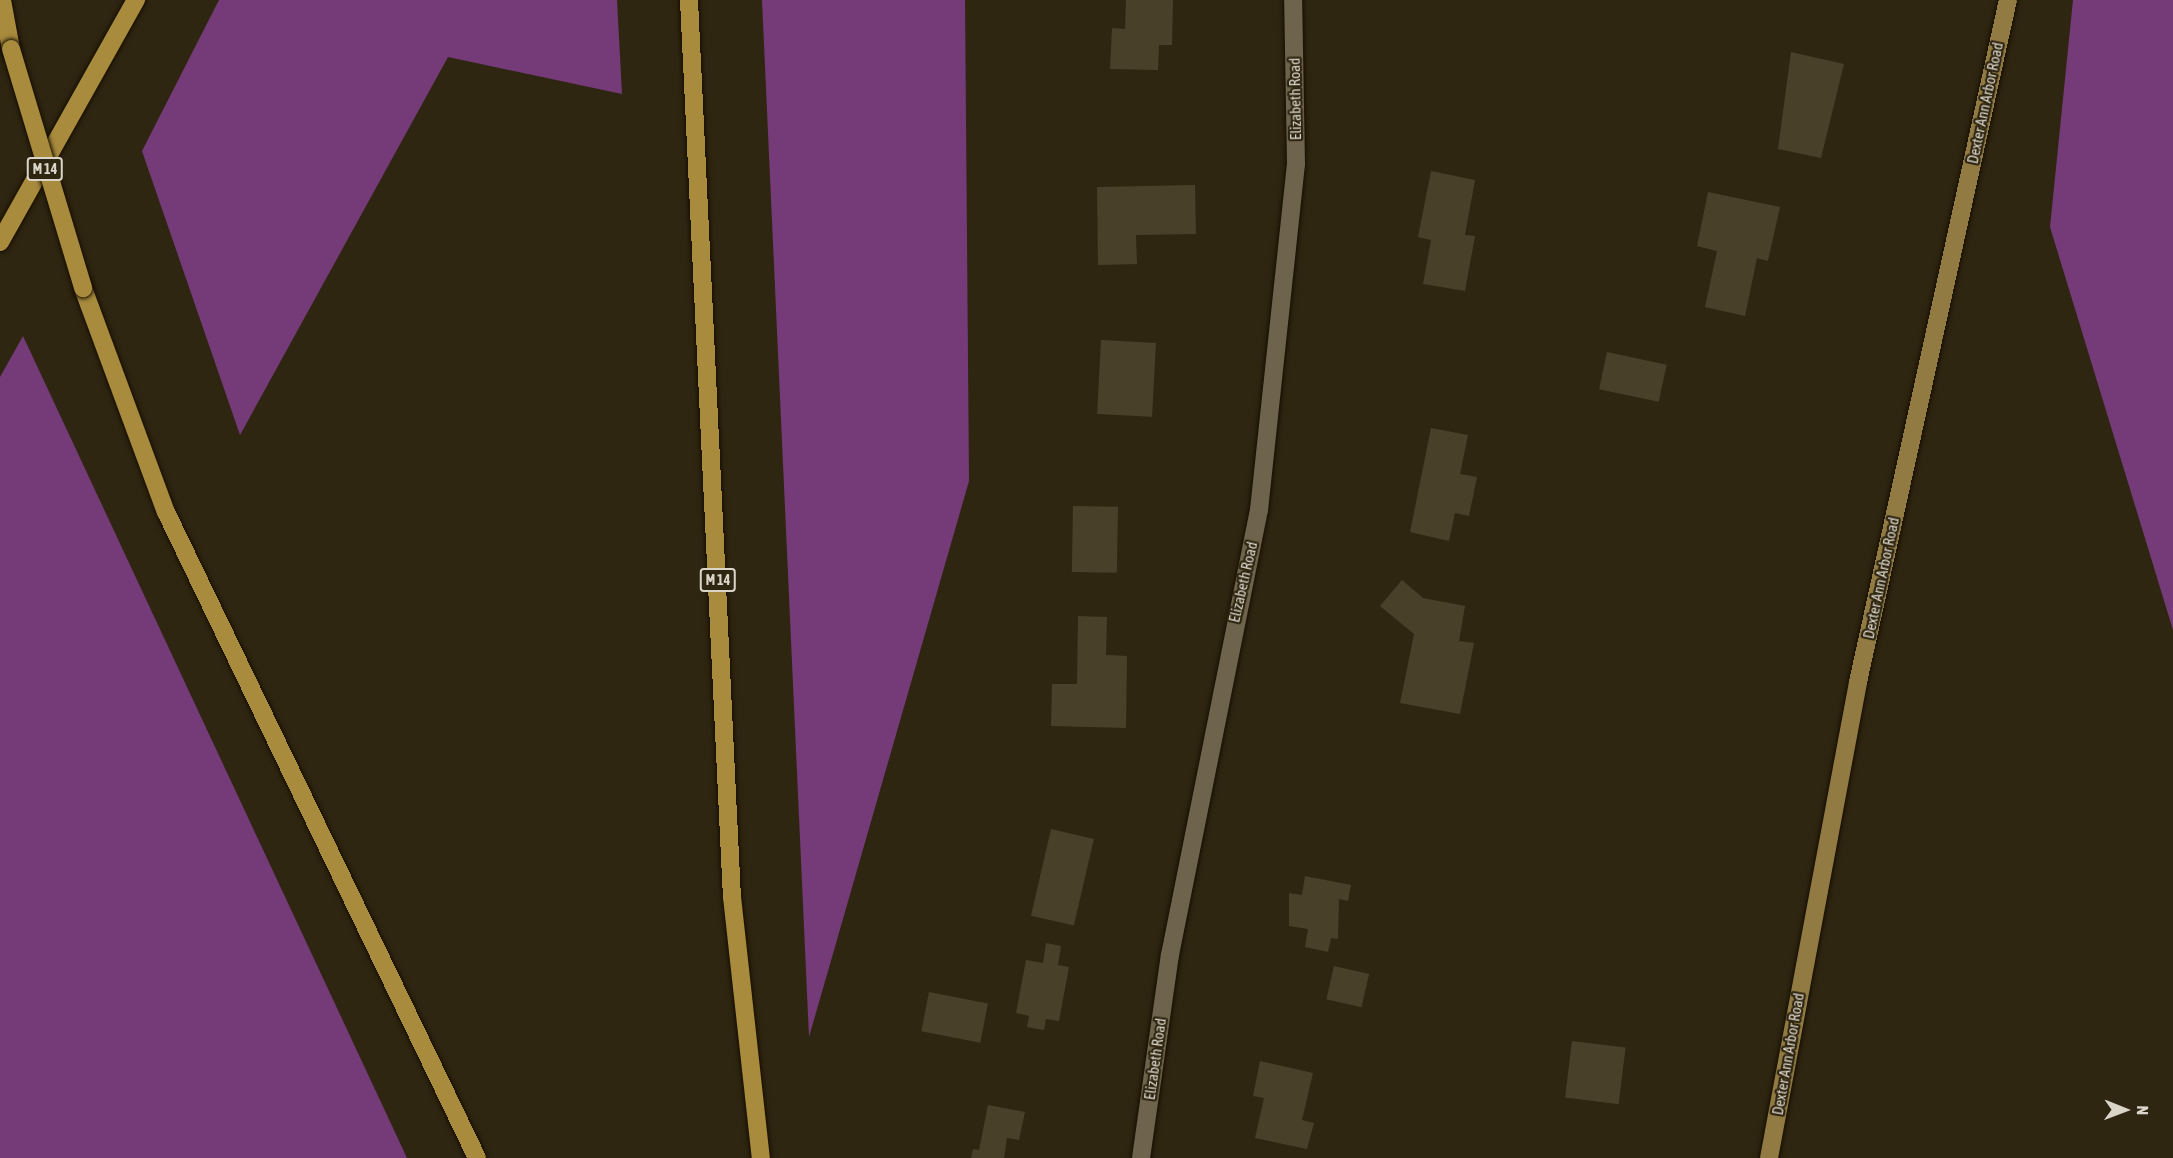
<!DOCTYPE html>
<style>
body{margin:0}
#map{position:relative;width:2173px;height:1158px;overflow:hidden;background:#2f2611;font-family:"Asap Condensed",sans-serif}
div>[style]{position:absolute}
.forest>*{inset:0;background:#753b79}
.building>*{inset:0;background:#49402a;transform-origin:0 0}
.roads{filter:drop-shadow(0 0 2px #170f00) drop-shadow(0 0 2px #170f00)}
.minor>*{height:18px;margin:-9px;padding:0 9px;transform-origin:9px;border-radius:9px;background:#6e644d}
.major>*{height:18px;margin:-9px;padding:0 9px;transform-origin:9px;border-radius:9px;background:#917b43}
.highway>*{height:18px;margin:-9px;padding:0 9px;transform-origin:9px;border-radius:9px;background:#a88b3d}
.bridges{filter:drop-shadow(0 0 2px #170f00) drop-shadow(0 0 2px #170f00)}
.highway-bridge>*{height:18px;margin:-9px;padding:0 9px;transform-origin:9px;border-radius:9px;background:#a88b3d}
span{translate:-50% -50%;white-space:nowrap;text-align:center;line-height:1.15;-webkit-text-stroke:4.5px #2f2611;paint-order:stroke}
.shield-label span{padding:2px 4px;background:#2f2611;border:2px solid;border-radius:4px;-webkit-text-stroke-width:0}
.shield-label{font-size:14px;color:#dbd5c9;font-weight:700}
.street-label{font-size:15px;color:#dbd5c9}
.north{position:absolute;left:2095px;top:1080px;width:60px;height:60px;-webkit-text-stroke:4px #2f2611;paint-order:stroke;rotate:91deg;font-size:16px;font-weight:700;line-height:24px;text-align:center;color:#dbd5c9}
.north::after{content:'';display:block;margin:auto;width:21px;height:27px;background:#dbd5c9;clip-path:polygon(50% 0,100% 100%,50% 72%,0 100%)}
</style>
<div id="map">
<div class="forest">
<div style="clip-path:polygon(219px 0,617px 0,622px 94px,448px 57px,240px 435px,142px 151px)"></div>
<div style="clip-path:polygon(762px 0,965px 0,969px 481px,809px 1037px)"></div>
<div style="clip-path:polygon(2073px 0,2173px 0,2173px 630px,2050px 227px)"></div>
<div style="clip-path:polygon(23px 336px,407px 1158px,0 1158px,0 377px)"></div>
</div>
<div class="building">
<div style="clip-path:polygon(1126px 0,1173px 0,1172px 45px,1159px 45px,1158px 70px,1110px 69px,1112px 28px,1125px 29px)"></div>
<div style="clip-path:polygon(1791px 52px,1844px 64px,1821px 158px,1778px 149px)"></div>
<div style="clip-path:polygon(1431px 171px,1475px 180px,1465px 235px,1475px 236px,1465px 291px,1423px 284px,1431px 240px,1418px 237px)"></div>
<div style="clip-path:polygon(1195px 185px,1196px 234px,1136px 235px,1137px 264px,1098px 265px,1097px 187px)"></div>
<div style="clip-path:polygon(1708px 192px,1780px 207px,1768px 261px,1757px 258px,1745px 316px,1705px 307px,1717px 251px,1697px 246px)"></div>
<div style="left:1101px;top:340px;width:55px;height:74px;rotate:3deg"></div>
<div style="left:1607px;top:352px;width:61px;height:38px;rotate:12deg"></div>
<div style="clip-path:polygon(1431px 428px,1468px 435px,1460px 474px,1477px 477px,1469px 516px,1455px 513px,1449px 541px,1410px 532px)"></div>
<div style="left:1073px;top:506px;width:45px;height:66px;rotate:1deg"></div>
<div style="clip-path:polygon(1402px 580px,1423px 598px,1465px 606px,1459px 641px,1474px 643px,1460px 714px,1400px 703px,1414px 634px,1380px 606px)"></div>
<div style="clip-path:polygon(1078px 616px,1107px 617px,1106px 655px,1127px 656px,1126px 728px,1051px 726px,1052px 684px,1077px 684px)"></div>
<div style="left:1051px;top:829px;width:44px;height:89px;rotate:13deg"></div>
<div style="clip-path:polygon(1305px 876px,1351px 885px,1348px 901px,1339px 899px,1338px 939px,1331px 938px,1328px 952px,1305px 947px,1308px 929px,1289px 926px,1289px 893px,1302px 895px)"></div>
<div style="clip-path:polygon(1046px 943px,1061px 946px,1058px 965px,1069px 967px,1059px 1021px,1046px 1019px,1044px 1030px,1027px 1027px,1029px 1016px,1016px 1013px,1026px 960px,1043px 963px)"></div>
<div style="left:1334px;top:966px;width:36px;height:34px;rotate:13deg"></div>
<div style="left:929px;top:992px;width:60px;height:40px;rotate:11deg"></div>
<div style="left:1572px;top:1041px;width:54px;height:57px;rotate:7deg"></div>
<div style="clip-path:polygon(1260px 1061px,1313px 1073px,1302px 1120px,1314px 1123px,1307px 1149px,1255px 1138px,1264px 1098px,1253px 1096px)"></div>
<div style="clip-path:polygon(988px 1105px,1025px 1112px,1019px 1140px,1007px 1138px,1004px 1158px,971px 1158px,973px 1149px,979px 1150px)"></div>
</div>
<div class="roads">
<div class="minor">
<div style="left:1141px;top:1158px;width:205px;rotate:-81.9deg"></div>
<div style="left:1170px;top:955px;width:454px;rotate:-78.7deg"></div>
<div style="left:1259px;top:510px;width:348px;rotate:-83.9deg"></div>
<div style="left:1296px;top:164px;width:164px;rotate:-91deg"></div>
</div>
<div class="major">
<div style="left:1769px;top:1158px;width:484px;rotate:-79.4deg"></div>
<div style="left:1858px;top:682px;width:698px;rotate:-77.6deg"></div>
</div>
<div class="highway">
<div style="left:2px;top:0;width:50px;rotate:79.6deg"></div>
<div style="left:689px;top:0;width:898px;rotate:87.26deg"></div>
<div style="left:732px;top:897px;width:263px;rotate:83.7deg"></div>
<div style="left:0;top:242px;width:278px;rotate:-60.7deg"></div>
<div style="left:83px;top:288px;width:239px;rotate:69.7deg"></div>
<div style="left:166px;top:512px;width:717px;rotate:64.29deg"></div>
</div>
</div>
<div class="bridges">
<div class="highway-bridge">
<div style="left:11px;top:49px;width:250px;rotate:73.2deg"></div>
</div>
</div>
<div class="shield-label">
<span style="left:45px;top:169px">M 14</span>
<span style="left:718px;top:580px">M 14</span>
</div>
<div class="street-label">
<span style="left:1295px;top:99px;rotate:-91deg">Elizabeth Road</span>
<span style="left:1985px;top:103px;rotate:-78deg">Dexter Ann Arbor Road</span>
<span style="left:1881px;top:578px;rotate:-78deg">Dexter Ann Arbor Road</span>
<span style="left:1243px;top:582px;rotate:-77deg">Elizabeth Road</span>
<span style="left:1788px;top:1054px;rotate:-80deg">Dexter Ann Arbor Road</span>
<span style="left:1155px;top:1059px;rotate:-82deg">Elizabeth Road</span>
</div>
<div class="north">N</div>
</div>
